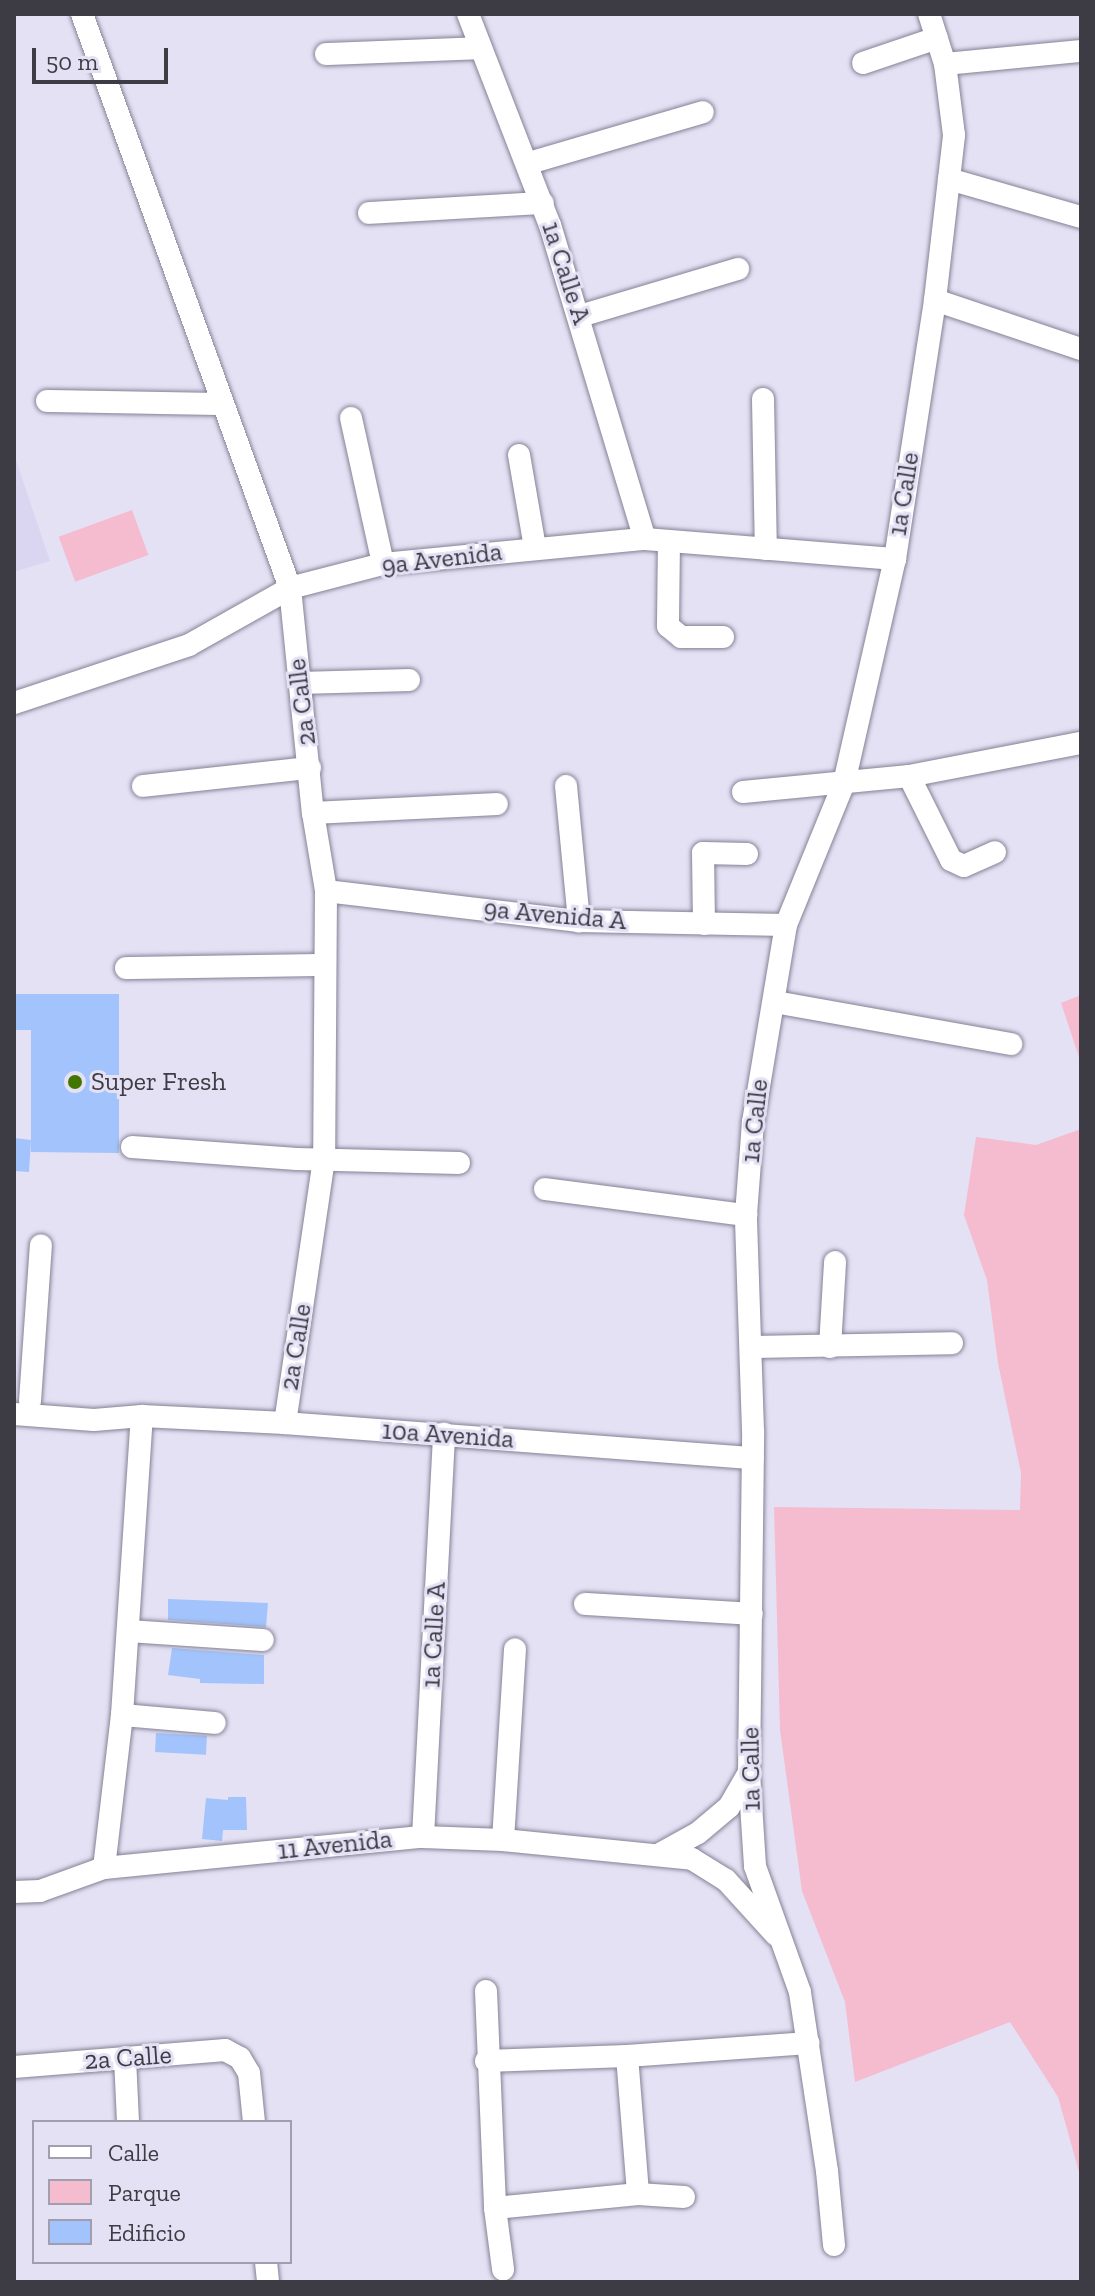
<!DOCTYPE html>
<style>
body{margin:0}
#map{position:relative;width:1095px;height:2296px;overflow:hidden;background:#e4e1f5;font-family:"Zilla Slab",serif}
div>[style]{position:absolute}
.built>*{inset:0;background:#dad6f1}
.green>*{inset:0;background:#f5bbcf;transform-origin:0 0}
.building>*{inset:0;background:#a2c3fb;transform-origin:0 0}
.roads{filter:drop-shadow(0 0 2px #858295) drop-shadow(0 0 2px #858295)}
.minor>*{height:22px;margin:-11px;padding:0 11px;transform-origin:11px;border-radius:11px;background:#fff}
.dots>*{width:22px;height:22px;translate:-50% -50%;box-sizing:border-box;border:4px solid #e4e1f5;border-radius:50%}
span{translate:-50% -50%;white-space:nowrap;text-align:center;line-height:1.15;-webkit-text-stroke:6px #e4e1f5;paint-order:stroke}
.street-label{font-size:26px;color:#3d3b44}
.poi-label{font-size:26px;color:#3d3b44}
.left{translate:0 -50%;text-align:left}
.frame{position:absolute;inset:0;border:16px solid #3d3b44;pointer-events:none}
.legend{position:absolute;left:32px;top:2120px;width:260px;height:144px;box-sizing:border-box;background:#e4e1f5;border:2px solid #a19fae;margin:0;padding:10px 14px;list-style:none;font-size:24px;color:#3d3b44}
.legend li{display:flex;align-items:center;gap:16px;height:40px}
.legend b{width:40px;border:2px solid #a19fae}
.scale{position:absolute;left:32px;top:48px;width:136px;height:36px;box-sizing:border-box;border:4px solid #3d3b44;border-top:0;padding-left:10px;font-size:24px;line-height:28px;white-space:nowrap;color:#3d3b44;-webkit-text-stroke:6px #e4e1f5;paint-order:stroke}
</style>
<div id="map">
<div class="built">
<div style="clip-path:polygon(14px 454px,50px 561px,14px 572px)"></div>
</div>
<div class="green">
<div style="left:132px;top:510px;width:48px;height:78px;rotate:70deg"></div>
<div style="clip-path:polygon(1081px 995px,1081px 1063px,1061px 1003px)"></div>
<div style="clip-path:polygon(1081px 1129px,1081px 2179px,1058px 2097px,1010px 2022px,855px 2082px,845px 2002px,802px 1891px,780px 1730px,774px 1507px,1020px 1510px,1021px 1473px,998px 1363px,987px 1280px,964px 1215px,976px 1137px,1036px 1145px)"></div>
</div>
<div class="building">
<div style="clip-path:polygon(14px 994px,119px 994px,119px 1153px,31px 1152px,31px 1030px,14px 1030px)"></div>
<div style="clip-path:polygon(14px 1138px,31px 1140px,29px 1172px,14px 1171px)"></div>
<div style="clip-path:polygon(168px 1599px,268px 1603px,266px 1627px,168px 1620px)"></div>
<div style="clip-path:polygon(172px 1648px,264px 1655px,264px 1684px,200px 1683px,200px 1679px,168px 1675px)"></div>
<div style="left:156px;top:1733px;width:51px;height:19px;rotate:3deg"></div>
<div style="clip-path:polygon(228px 1797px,246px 1797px,247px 1830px,223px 1830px,222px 1841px,202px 1839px,206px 1798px,228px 1800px)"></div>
</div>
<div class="roads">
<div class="minor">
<div style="left:82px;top:14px;width:611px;rotate:70.08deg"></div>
<div style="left:290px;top:588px;width:226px;rotate:84.2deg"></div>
<div style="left:313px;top:813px;width:79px;rotate:80.5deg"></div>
<div style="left:326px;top:891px;width:268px;rotate:90.4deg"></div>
<div style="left:324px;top:1159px;width:267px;rotate:98.4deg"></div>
<div style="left:468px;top:14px;width:226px;rotate:68.8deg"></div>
<div style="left:550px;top:225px;width:328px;rotate:73.2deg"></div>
<div style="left:326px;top:54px;width:153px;rotate:-2.2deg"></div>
<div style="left:863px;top:63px;width:78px;rotate:-18.7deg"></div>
<div style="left:945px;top:64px;width:137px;rotate:-5.5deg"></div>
<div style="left:529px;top:163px;width:181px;rotate:-16.3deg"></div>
<div style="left:949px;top:179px;width:137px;rotate:16.1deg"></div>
<div style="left:369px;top:213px;width:174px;rotate:-3.3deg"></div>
<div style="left:935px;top:300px;width:154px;rotate:18.6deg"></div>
<div style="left:580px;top:316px;width:165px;rotate:-16.6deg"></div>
<div style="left:763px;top:399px;width:150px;rotate:88.9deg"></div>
<div style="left:47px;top:401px;width:174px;rotate:1deg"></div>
<div style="left:351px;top:418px;width:149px;rotate:77.6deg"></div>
<div style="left:519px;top:455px;width:94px;rotate:80.2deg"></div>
<div style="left:669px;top:541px;width:85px;rotate:90.7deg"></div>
<div style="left:668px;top:626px;width:17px;rotate:40deg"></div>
<div style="left:681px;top:637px;width:42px"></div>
<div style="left:300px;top:683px;width:109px;rotate:-1.6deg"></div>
<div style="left:14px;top:703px;width:184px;rotate:-18.3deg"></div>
<div style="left:189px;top:645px;width:116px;rotate:-29.4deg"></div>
<div style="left:290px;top:588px;width:96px;rotate:-14.5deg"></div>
<div style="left:383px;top:564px;width:263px;rotate:-5.5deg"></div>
<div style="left:645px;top:539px;width:251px;rotate:4.6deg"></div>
<div style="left:909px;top:776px;width:94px;rotate:63.4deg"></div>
<div style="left:951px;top:860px;width:14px;rotate:25deg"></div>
<div style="left:964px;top:866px;width:34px;rotate:-24deg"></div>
<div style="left:143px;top:786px;width:168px;rotate:-6.2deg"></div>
<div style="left:566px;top:786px;width:136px;rotate:84.5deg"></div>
<div style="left:743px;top:792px;width:167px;rotate:-5.5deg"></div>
<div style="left:909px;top:776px;width:175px;rotate:-10.9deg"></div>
<div style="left:313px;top:813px;width:184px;rotate:-2.8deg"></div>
<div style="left:326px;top:891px;width:255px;rotate:6.8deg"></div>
<div style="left:579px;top:921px;width:207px;rotate:1.1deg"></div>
<div style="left:704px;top:924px;width:71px;rotate:-90.8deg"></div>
<div style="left:703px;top:853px;width:44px;rotate:1.3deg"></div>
<div style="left:126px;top:968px;width:197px;rotate:-0.9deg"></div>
<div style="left:775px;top:1002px;width:240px;rotate:10.1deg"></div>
<div style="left:132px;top:1147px;width:165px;rotate:4.2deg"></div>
<div style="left:297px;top:1159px;width:162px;rotate:1.4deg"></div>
<div style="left:545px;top:1189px;width:203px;rotate:7.4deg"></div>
<div style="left:752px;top:1347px;width:200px;rotate:-1.1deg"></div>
<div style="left:830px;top:1347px;width:85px;rotate:-86.6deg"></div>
<div style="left:30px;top:1401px;width:156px;rotate:-86deg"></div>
<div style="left:14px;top:1414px;width:80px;rotate:4.3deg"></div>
<div style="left:94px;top:1420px;width:48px;rotate:-4.8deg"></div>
<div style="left:142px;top:1416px;width:143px;rotate:2.8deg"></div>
<div style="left:285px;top:1423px;width:469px;rotate:4.3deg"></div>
<div style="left:585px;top:1604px;width:167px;rotate:3.4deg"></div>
<div style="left:128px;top:1631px;width:135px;rotate:3.8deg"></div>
<div style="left:122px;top:1715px;width:93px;rotate:4.9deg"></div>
<div style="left:423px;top:1837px;width:404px;rotate:-87deg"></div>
<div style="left:503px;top:1840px;width:191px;rotate:-86.4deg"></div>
<div style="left:660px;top:1854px;width:43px;rotate:-28.9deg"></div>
<div style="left:698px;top:1833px;width:40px;rotate:-40deg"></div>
<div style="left:729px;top:1807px;width:39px;rotate:-60deg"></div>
<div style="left:104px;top:1868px;width:154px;rotate:-83.3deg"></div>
<div style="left:122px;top:1715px;width:300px;rotate:-86.2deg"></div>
<div style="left:14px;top:1892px;width:26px;rotate:-2deg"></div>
<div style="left:40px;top:1891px;width:68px;rotate:-19.8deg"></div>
<div style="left:104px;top:1868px;width:321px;rotate:-5.6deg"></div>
<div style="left:423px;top:1837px;width:80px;rotate:2.1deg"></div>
<div style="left:503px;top:1840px;width:190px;rotate:5.7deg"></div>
<div style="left:692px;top:1859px;width:40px;rotate:32deg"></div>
<div style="left:726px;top:1880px;width:74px;rotate:47.7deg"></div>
<div style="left:486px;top:1991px;width:217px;rotate:87.6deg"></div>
<div style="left:495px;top:2208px;width:62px;rotate:82.5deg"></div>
<div style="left:627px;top:2056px;width:138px;rotate:85.4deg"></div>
<div style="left:125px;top:2058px;width:64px;rotate:87.3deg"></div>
<div style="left:486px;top:2061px;width:141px;rotate:-2deg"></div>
<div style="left:627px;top:2056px;width:182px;rotate:-4.1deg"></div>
<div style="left:14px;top:2067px;width:212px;rotate:-4.6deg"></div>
<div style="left:225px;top:2050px;width:17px;rotate:28deg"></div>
<div style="left:240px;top:2058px;width:17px;rotate:59deg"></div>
<div style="left:249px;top:2073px;width:49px;rotate:84.2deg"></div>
<div style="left:495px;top:2208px;width:144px;rotate:-5.6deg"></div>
<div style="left:638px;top:2194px;width:46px;rotate:3.7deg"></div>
<div style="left:834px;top:2245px;width:74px;rotate:-95.4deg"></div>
<div style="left:827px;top:2171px;width:181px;rotate:-98.6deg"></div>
<div style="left:800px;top:1992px;width:134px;rotate:-109.7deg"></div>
<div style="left:755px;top:1866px;width:93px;rotate:-93.7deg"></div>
<div style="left:749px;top:1773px;width:342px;rotate:-89.3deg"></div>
<div style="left:753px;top:1431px;width:216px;rotate:-91.9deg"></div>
<div style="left:746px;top:1215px;width:93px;rotate:-85.7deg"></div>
<div style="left:753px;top:1122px;width:200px;rotate:-80.5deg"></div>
<div style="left:786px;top:925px;width:153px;rotate:-67.8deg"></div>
<div style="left:844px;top:783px;width:230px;rotate:-77.2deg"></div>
<div style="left:895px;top:559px;width:262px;rotate:-81.2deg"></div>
<div style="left:935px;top:300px;width:166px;rotate:-83.4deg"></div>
<div style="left:954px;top:135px;width:72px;rotate:-97.2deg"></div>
<div style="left:945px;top:64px;width:52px;rotate:-107.7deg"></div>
<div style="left:266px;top:2262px;width:20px;rotate:84deg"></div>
</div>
</div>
<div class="dots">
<div style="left:75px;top:1082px;background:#427601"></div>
</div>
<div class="street-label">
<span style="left:566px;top:273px;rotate:72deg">1a Calle A</span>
<span style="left:904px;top:494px;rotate:-81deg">1a Calle</span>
<span style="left:442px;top:559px;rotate:-7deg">9a Avenida</span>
<span style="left:302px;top:702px;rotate:-97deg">2a Calle</span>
<span style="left:555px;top:915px;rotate:5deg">9a Avenida A</span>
<span style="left:755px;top:1121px;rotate:-84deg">1a Calle</span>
<span style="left:296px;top:1347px;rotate:-81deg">2a Calle</span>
<span style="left:448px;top:1435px;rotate:4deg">10a Avenida</span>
<span style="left:434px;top:1635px;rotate:-87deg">1a Calle A</span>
<span style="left:751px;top:1769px;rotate:-91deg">1a Calle</span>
<span style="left:335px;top:1845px;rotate:-6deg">11 Avenida</span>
<span style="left:128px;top:2058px;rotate:-4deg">2a Calle</span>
</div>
<div class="poi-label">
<span class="left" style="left:91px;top:1082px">Super Fresh</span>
</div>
<div class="frame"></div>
<ul class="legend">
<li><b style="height:10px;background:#fff"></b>Calle</li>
<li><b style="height:22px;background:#f5bbcf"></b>Parque</li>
<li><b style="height:22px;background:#a2c3fb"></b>Edificio</li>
</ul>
<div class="scale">50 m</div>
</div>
